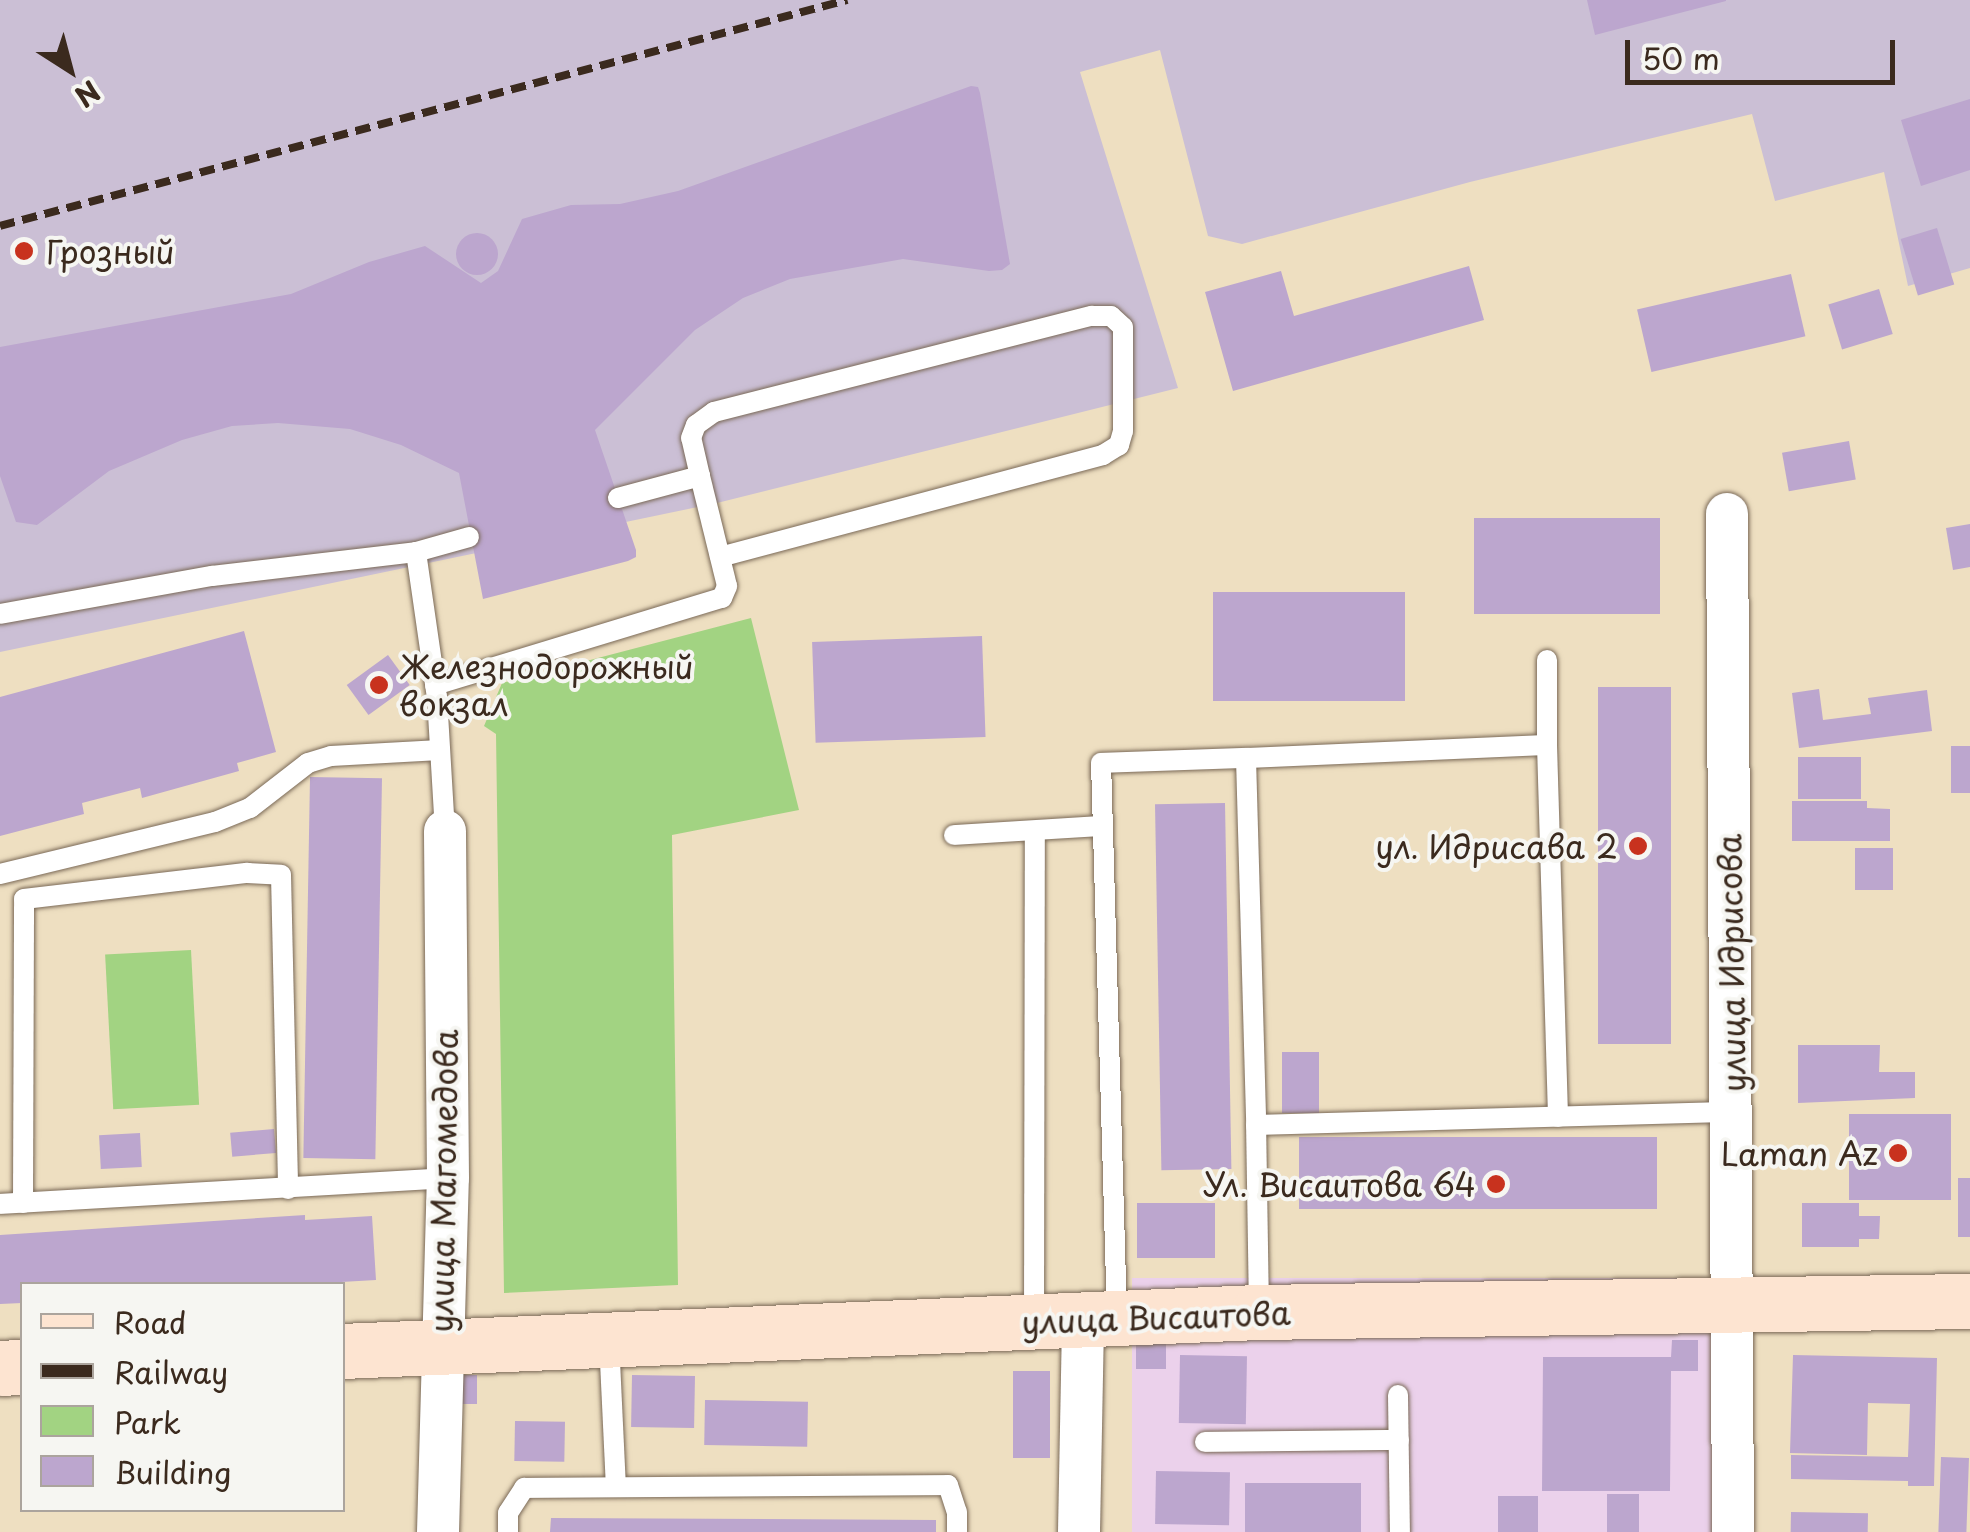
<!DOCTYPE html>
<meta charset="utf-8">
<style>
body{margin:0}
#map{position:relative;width:1970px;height:1532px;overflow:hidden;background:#eedfc1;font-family:"Playpen Sans",sans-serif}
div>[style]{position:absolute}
.built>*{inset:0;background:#ebd1eb;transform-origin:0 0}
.industrial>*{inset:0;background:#cbbfd5}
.green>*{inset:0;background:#a2d382;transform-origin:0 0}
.building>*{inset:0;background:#bca6ce;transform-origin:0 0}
.round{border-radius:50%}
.roads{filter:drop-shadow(0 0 2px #7a6957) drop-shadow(0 0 2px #7a6957)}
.lane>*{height:20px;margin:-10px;padding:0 10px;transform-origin:10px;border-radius:10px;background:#fff}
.street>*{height:42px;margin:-21px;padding:0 21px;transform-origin:21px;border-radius:21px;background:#fff}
.secondary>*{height:55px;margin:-27.5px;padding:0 27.5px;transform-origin:27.5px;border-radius:27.5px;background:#fde4d1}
.rail>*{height:8px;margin-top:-4px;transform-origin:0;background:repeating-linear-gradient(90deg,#3b2a1e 0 15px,transparent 0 23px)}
.dots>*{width:28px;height:28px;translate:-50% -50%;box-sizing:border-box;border:5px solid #f6f6f2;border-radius:50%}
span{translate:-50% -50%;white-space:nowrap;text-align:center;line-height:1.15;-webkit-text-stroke:8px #f6f6f2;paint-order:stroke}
.poi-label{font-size:32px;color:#3b2a1e}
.left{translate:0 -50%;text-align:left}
.right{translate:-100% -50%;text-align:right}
.street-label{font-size:32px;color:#3b2a1e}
.legend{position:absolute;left:20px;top:1282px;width:325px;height:230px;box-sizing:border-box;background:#f6f6f2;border:2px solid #aba49d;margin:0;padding:12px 18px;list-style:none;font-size:30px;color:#3b2a1e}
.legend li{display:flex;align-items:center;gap:20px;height:50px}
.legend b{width:50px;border:2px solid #aba49d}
.north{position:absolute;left:20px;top:20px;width:100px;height:100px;-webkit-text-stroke:8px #f6f6f2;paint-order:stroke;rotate:144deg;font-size:28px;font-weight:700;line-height:40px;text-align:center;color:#3b2a1e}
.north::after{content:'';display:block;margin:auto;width:35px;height:45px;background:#3b2a1e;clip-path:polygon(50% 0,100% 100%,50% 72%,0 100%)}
.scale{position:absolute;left:1625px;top:40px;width:270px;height:45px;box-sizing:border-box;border:5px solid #3b2a1e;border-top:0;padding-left:12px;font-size:30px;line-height:35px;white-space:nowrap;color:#3b2a1e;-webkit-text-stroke:8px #f6f6f2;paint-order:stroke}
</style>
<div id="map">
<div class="built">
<div style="left:1740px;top:1278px;width:254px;height:608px;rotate:90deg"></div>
</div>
<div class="industrial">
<div style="clip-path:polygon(0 0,1970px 0,1970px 268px,1908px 286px,1884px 172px,1775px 201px,1752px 114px,1470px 182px,1242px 244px,1208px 236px,1160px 50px,1080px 72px,1178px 388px,717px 503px,0 652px)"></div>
</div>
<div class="green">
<div style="clip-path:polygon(751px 618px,799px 810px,672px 835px,678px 1285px,504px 1293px,496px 734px,484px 726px,502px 683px)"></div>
<div style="left:191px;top:950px;width:155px;height:86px;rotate:87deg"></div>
</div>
<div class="building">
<div style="clip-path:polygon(1587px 0,1726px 0,1726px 1px,1595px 35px)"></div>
<div style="clip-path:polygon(971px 86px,978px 87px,980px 93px,1010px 264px,1002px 270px,989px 271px,903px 259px,790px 279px,743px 298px,695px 330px,595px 430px,636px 550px,636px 557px,628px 561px,483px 599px,459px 473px,401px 445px,350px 429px,278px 423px,232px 426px,182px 440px,109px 471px,37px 525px,16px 522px,0 476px,0 347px,291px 294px,369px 262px,425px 246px,481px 283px,498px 271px,522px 219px,571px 205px,620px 204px,678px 191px)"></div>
<div style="clip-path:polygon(1970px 99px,1970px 170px,1921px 186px,1901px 120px)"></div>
<div style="left:1937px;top:228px;width:59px;height:38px;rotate:73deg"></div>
<div class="round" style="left:456px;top:233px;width:42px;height:42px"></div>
<div style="clip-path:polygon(1469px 266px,1484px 320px,1233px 391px,1205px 292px,1281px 271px,1294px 316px)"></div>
<div style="left:1791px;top:274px;width:64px;height:158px;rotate:77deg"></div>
<div style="left:1879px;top:289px;width:47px;height:53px;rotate:73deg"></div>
<div style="left:1849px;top:441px;width:39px;height:68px;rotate:80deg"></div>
<div style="left:1474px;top:518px;width:186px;height:96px"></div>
<div style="clip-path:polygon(1970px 524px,1970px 567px,1953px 570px,1946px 528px)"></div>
<div style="left:1213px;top:592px;width:192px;height:109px"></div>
<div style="clip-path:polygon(244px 631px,276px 752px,237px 763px,239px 771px,142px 798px,140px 788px,82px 803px,84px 814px,0 836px,0 697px)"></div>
<div style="left:982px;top:636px;width:101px;height:170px;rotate:88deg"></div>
<div style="left:388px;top:655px;width:37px;height:51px;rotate:54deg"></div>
<div style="left:1598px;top:687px;width:73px;height:357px"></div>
<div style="clip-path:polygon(1819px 689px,1823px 720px,1871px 714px,1868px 698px,1927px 690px,1932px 731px,1799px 748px,1792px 693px)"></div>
<div style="left:1951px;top:746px;width:19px;height:47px"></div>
<div style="left:1798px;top:757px;width:63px;height:42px"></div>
<div style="left:310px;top:777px;width:72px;height:381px;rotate:1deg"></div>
<div style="clip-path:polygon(1792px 801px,1867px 801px,1867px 808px,1890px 809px,1890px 841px,1792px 841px)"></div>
<div style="left:1225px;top:803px;width:366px;height:70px;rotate:89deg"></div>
<div style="left:1855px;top:848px;width:38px;height:42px"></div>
<div style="clip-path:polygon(1798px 1045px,1880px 1045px,1879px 1072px,1915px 1072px,1915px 1098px,1798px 1103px)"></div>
<div style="left:1282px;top:1052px;width:37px;height:61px"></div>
<div style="left:1849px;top:1114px;width:102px;height:86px"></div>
<div style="left:274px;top:1129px;width:24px;height:44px;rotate:85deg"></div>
<div style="left:140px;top:1133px;width:34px;height:41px;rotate:87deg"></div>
<div style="left:1657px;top:1137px;width:72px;height:358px;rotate:90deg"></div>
<div style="left:1958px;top:1178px;width:12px;height:59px"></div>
<div style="left:1137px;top:1203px;width:78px;height:55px"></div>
<div style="clip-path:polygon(1802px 1203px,1859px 1203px,1859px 1216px,1880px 1216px,1879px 1239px,1859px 1239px,1859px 1247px,1802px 1247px)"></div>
<div style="clip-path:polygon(305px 1215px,305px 1220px,372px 1216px,376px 1280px,306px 1284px,22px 1284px,22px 1303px,0 1304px,0 1235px)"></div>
<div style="clip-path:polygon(1672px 1340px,1698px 1340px,1698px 1371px,1671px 1371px,1670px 1491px,1542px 1491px,1543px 1357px,1671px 1357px)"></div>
<div style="left:1136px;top:1342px;width:30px;height:27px"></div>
<div style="left:1180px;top:1355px;width:67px;height:68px;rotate:1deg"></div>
<div style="clip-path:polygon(1793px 1355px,1937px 1358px,1934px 1486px,1908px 1486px,1908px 1481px,1791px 1479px,1791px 1455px,1908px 1457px,1910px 1404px,1868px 1403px,1867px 1455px,1790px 1453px)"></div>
<div style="left:1013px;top:1371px;width:37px;height:87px"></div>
<div style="left:446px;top:1375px;width:31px;height:29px"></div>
<div style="left:632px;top:1375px;width:63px;height:52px;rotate:1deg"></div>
<div style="left:705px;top:1400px;width:103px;height:45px;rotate:1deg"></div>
<div style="left:515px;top:1421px;width:50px;height:40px;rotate:1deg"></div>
<div style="left:1941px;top:1457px;width:28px;height:75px;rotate:2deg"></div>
<div style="left:1156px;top:1471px;width:74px;height:53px;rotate:1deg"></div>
<div style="left:1245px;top:1483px;width:116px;height:49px"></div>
<div style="left:1607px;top:1494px;width:32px;height:38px"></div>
<div style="left:1498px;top:1496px;width:40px;height:36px"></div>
<div style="left:1791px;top:1512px;width:77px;height:20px;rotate:1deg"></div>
<div style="clip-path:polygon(551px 1518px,936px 1520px,936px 1532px,550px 1532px)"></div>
</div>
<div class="roads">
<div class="lane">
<div style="left:618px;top:498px;width:85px;rotate:-15deg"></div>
<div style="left:700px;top:476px;width:39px;rotate:-103deg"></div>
<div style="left:691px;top:438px;width:14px;rotate:-69deg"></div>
<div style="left:696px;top:425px;width:22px;rotate:-36deg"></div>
<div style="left:714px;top:412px;width:390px;rotate:-14.3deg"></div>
<div style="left:1092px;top:316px;width:19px"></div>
<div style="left:1111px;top:316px;width:16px;rotate:43deg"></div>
<div style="left:1123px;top:327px;width:104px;rotate:90deg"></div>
<div style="left:1123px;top:431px;width:15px;rotate:106deg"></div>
<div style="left:1119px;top:445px;width:19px;rotate:148deg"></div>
<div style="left:1103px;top:455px;width:396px;rotate:165.1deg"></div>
<div style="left:416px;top:552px;width:147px;rotate:81.8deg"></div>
<div style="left:437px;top:697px;width:134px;rotate:86.6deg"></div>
<div style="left:0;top:614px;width:215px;rotate:-10.2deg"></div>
<div style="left:212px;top:576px;width:205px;rotate:-6.7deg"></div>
<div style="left:416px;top:552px;width:55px;rotate:-15.8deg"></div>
<div style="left:435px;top:685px;width:300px;rotate:-16.9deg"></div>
<div style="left:722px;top:598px;width:13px;rotate:-67deg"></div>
<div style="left:727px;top:586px;width:113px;rotate:-103.8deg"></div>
<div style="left:1547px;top:745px;width:372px;rotate:88.3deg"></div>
<div style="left:1246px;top:758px;width:301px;rotate:-2.5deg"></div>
<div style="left:1547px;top:745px;width:85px;rotate:-90deg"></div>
<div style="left:954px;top:835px;width:149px;rotate:-3.5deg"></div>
<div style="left:0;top:874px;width:221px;rotate:-13.6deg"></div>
<div style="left:215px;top:822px;width:38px;rotate:-22deg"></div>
<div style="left:250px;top:808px;width:73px;rotate:-37.8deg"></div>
<div style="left:308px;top:763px;width:24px;rotate:-17deg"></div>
<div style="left:331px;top:756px;width:109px;rotate:-3.2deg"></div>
<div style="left:23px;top:1203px;width:304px;rotate:-89.8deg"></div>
<div style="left:24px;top:899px;width:225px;rotate:-6.7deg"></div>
<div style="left:247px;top:873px;width:34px;rotate:3deg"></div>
<div style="left:281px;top:875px;width:314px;rotate:88.7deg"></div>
<div style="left:0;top:1204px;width:449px;rotate:-3.3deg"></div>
<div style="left:1259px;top:1311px;width:186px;rotate:-90.9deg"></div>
<div style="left:1256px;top:1125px;width:477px;rotate:-1.6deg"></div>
<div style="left:1117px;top:1317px;width:554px;rotate:-91.65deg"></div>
<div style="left:1101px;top:763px;width:145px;rotate:-2deg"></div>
<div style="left:1246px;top:758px;width:367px;rotate:88.4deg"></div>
<div style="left:1034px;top:1319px;width:488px;rotate:-89.9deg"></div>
<div style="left:609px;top:1340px;width:146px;rotate:87.3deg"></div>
<div style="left:1398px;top:1395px;width:137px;rotate:89.2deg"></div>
<div style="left:1205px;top:1442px;width:194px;rotate:-0.6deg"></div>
<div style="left:508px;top:1532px;width:19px;rotate:-90deg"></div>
<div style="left:508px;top:1513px;width:30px;rotate:-57deg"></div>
<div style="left:524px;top:1488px;width:424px;rotate:-0.4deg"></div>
<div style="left:948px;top:1485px;width:28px;rotate:72deg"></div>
<div style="left:957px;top:1512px;width:20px;rotate:90deg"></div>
</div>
<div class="street">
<div style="left:1727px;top:514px;width:1018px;rotate:89.66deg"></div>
<div style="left:438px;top:1532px;width:354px;rotate:-88.4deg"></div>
<div style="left:448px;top:1178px;width:347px;rotate:-90.5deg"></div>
<div style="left:1079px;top:1532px;width:212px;rotate:-88.9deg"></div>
</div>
<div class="secondary">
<div style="left:342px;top:1351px;width:918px;rotate:-2.44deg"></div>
<div style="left:1259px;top:1312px;width:711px;rotate:-0.89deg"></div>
<div style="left:0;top:1368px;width:22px;rotate:-3deg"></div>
</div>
</div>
<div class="rail">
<div style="left:0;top:226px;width:877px;rotate:-14.94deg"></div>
</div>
<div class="dots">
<div style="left:24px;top:251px;background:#c8321e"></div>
<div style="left:379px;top:685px;background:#c8321e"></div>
<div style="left:1638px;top:846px;background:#c8321e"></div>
<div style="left:1898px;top:1153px;background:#c8321e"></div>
<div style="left:1496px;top:1184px;background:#c8321e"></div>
</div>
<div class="poi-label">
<span class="left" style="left:46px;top:251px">Грозный</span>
<span class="left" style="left:399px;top:685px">Железнодорожный<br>вокзал</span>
<span class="right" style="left:1618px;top:846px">ул. Идрисава 2</span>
<span class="right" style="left:1878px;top:1153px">Laman Az</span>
<span class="right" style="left:1476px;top:1184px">Ул. Висаитова 64</span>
</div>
<div class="street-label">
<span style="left:1731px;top:963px;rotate:-91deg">улица Идрисова</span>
<span style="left:443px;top:1181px;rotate:-89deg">улица Магомедова</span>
<span style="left:1156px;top:1317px;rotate:-2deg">улица Висаитова</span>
</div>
<ul class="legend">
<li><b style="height:12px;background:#fde4d1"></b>Road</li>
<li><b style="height:12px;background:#3b2a1e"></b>Railway</li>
<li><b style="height:28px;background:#a2d382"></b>Park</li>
<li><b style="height:28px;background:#bca6ce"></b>Building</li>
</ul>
<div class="north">N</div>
<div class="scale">50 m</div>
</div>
